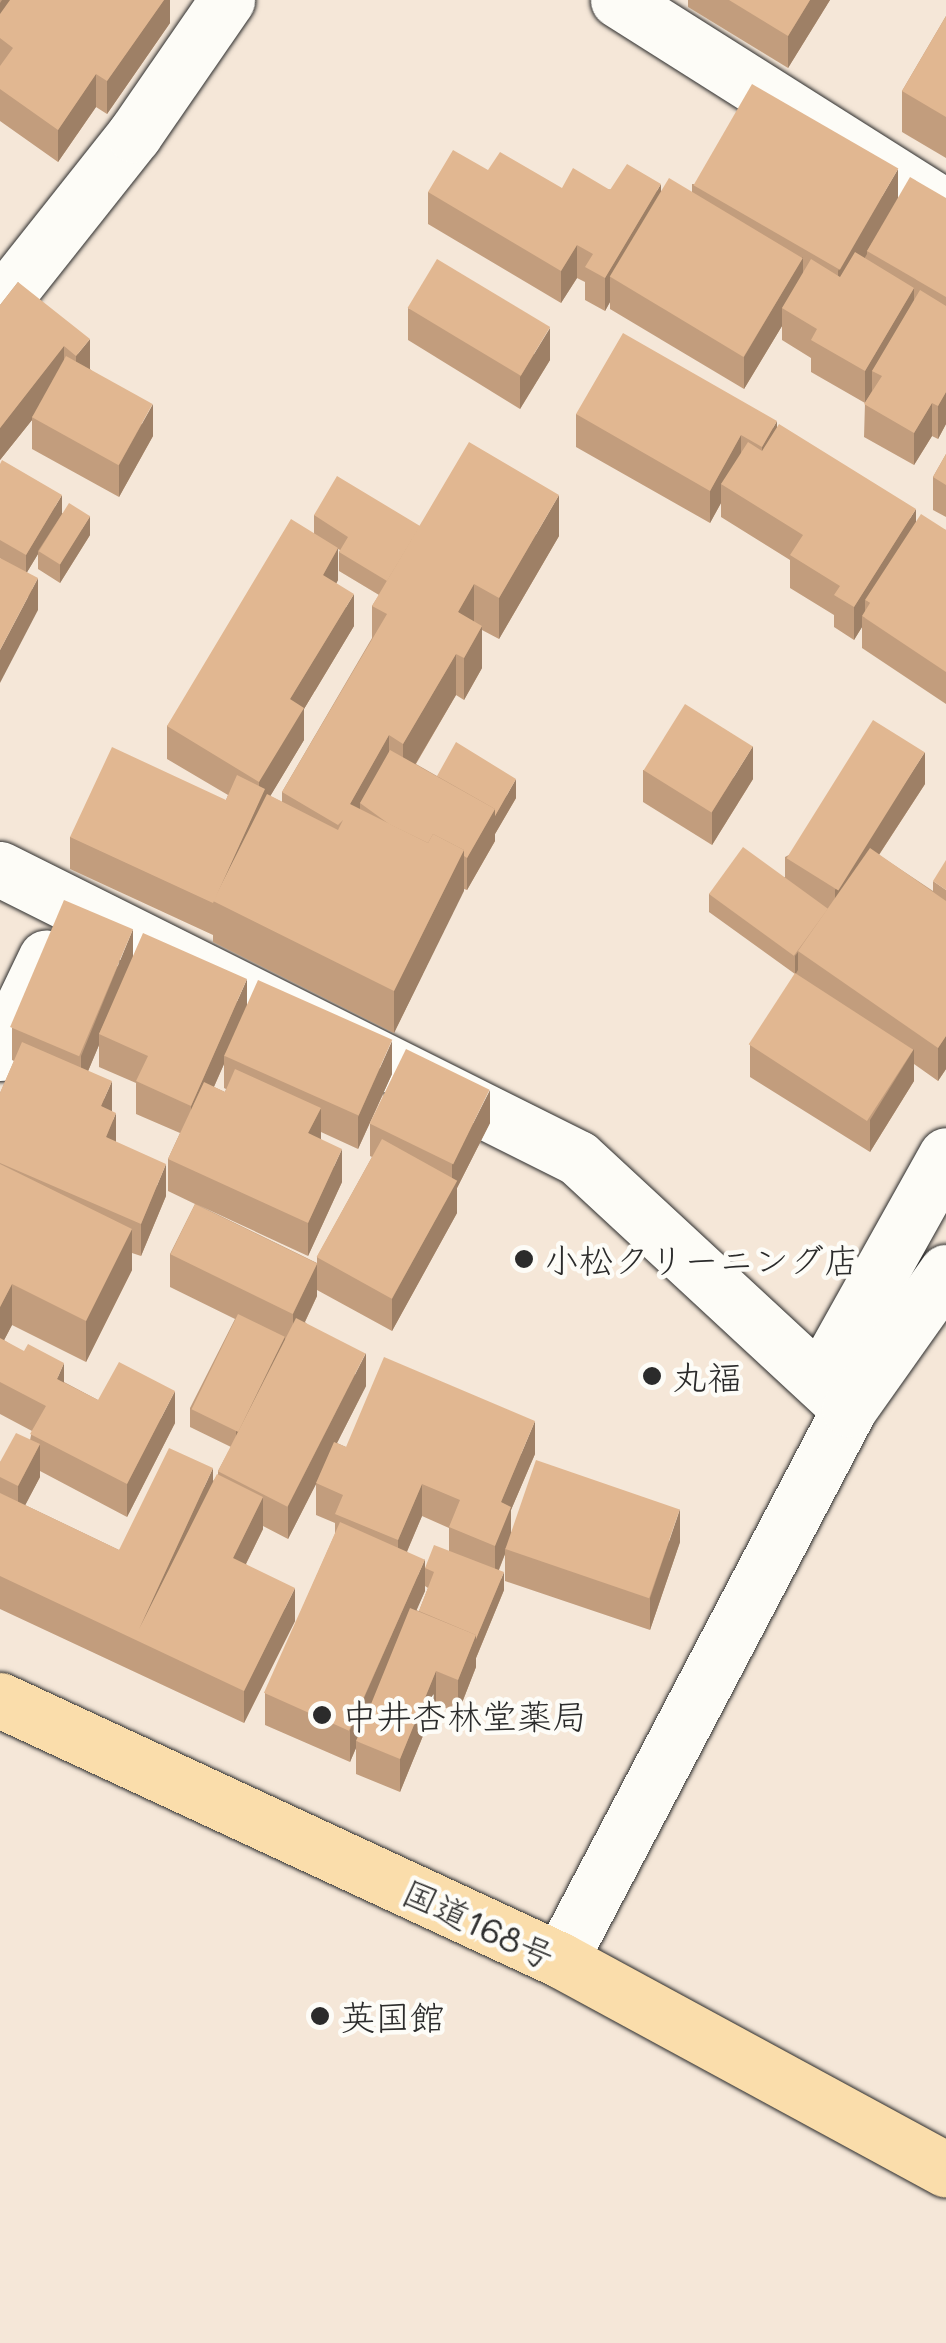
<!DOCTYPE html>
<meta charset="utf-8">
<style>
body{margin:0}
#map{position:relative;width:946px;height:2343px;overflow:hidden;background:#f5e7d8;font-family:Mali,"Klee One",sans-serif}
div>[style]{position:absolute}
.roads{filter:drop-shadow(0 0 2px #2b2b2b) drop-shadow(0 0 2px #2b2b2b)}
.minor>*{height:55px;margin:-27.5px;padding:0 27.5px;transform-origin:27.5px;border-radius:27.5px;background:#fdfcf7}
.highway>*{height:55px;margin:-27.5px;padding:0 27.5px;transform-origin:27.5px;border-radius:27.5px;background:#faddab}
.wall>*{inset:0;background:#c29d7d}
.shaded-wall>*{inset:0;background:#9e8066}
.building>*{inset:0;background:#e1b791;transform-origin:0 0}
.dots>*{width:28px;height:28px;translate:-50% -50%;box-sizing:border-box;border:5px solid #fdfcf7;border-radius:50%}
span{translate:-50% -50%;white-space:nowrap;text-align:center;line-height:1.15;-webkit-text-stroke:9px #fdfcf7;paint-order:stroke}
.poi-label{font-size:35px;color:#2b2b2b}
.left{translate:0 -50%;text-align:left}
.street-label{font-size:35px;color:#2b2b2b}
</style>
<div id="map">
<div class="roads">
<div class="minor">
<div style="left:618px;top:0;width:388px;rotate:32.3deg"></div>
<div style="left:0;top:304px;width:216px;rotate:-51.6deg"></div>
<div style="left:134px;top:135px;width:164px;rotate:-55.4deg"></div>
<div style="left:0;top:869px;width:646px;rotate:26.57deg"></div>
<div style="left:578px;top:1158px;width:369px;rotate:42.8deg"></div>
<div style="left:0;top:1053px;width:106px;rotate:-64.4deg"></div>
<div style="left:822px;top:1377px;width:254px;rotate:-60.8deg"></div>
<div style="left:560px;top:1960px;width:622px;rotate:-62.32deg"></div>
<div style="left:849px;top:1409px;width:168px;rotate:-54.7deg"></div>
</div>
<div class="highway">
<div style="left:0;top:1700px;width:617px;rotate:24.9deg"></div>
<div style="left:560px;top:1960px;width:439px;rotate:28.5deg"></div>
</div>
</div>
<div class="wall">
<div style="clip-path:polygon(0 0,170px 0,170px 23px,107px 114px,96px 107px,58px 162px,0 121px)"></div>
<div style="clip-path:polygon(688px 0,830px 0,788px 68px,688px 7px)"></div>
<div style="clip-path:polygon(946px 16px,946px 158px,902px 132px,902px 91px)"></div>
<div style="clip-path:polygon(692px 184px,898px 198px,946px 198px,946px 424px,938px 439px,932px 436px,914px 465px,864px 437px,865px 403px,811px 372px,811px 358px,782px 340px,782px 326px,744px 389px,610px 309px,610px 302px,605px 311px,585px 300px,585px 282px,577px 278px,561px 303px,428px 224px,428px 192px,562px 188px,692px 192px)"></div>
<div style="clip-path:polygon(18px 282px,90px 369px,153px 436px,119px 497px,32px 449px,32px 420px,0 460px,0 305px)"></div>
<div style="clip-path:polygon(408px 308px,550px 360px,520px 409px,408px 340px)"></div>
<div style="clip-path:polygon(576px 414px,777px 428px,916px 523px,946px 530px,946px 704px,862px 648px,862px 627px,854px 640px,834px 627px,834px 615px,790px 588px,790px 560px,721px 517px,721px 503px,710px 523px,576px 447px)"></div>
<div style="clip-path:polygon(946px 454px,946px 517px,933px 510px,933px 477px)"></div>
<div style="clip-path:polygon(0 464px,90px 535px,60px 583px,38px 569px,38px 554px,27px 572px,38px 610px,0 558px)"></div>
<div style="clip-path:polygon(evenodd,314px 515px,420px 526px,559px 536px,499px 639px,482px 630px,482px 668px,464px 700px,456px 695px,416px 764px,437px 776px,516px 798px,495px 834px,495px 841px,467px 890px,464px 889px,394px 1033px,213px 942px,213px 935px,70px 869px,70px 837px,226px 800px,228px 795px,167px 759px,167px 726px,314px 533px,314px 515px,338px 549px,340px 550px,339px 552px,339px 571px,379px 595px,372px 606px,372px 638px,282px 792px,282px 802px,270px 796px,304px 740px,304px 709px,354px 626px,336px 584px,338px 580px,338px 549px)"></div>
<div style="clip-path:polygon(643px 770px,753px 779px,712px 845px,643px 802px)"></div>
<div style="clip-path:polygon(925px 784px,879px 855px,933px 891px,933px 881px,946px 890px,946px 1069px,938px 1081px,914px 1064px,914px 1081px,870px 1152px,750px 1077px,750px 1045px,795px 974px,709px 912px,709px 894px,785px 877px,785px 857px)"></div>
<div style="clip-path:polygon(evenodd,133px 957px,247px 1005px,392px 1074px,358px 1149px,321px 1132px,321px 1139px,342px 1182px,308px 1256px,196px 1204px,317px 1263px,317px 1257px,372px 1157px,370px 1156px,370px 1124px,490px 1123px,457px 1188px,457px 1213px,392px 1331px,317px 1290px,317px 1296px,305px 1322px,366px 1386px,337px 1443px,346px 1447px,535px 1454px,511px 1510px,511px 1532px,680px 1542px,650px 1630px,505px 1581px,505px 1554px,499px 1570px,504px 1590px,476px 1658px,476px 1667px,458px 1713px,436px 1704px,400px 1792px,356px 1774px,356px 1748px,350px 1762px,265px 1725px,265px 1693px,335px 1534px,335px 1523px,316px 1515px,316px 1484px,288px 1539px,263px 1526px,263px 1529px,246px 1564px,295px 1621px,244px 1723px,0 1609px,0 1462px,30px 1440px,32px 1431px,0 1414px,0 1093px,14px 1061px,12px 1060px,12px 1028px,133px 957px,99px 1045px,99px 1067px,136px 1083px,136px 1114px,180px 1133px,168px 1159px,168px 1191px,195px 1204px,170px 1254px,170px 1287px,235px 1319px,190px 1408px,190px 1427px,231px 1447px,218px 1471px,218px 1475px,213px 1481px,119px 1550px,25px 1505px,40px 1477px,40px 1471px,127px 1517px,175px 1423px,98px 1400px,64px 1382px,4px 1340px,12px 1325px,86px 1362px,132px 1270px,132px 1253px,141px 1256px,166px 1196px,116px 1142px,112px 1111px,88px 1071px,99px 1045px,133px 957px,224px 1064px,224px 1088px,226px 1089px,225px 1092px,214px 1087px,224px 1064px,133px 957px,422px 1516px,449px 1528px,449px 1551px,425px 1568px,425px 1586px,428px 1588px,419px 1611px,416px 1610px,425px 1591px,407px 1551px,422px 1516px)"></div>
</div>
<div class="shaded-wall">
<div style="clip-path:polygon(2px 0,24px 0,0 35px,0 3px)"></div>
<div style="clip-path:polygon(164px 0,170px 0,170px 23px,107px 114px,107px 81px)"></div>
<div style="clip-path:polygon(810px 0,830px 0,788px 68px,788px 36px)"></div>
<div style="clip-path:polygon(96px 74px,96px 107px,58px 162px,58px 130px)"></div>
<div style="clip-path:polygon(898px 169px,898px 201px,867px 251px,867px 254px,838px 303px,838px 271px)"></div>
<div style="clip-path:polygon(661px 184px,661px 216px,610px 277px,610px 302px,605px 311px,605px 278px)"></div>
<div style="clip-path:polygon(577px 245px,577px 278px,561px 303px,561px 271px)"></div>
<div style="clip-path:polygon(803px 257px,803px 290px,782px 308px,782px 326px,744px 389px,744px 357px)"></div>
<div style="clip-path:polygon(914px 288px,914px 320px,872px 371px,872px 391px,865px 403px,865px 371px)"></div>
<div style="clip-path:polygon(550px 328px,550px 360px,520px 409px,520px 377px)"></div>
<div style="clip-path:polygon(90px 339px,90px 371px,76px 388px,76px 356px)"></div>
<div style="clip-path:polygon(64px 346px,64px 379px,32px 417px,32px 420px,0 460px,0 428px)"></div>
<div style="clip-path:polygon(946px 392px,946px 424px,938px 439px,938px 406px)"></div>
<div style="clip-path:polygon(932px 403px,932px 436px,914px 465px,914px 433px)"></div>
<div style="clip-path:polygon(153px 404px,153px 436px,119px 497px,119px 465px)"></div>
<div style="clip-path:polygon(777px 421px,777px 453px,762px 479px,762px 447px)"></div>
<div style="clip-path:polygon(741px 435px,741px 468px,721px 484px,721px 503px,710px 523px,710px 491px)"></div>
<div style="clip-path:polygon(62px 495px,62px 514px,38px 551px,38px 554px,26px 574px,26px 555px)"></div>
<div style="clip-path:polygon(559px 495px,559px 536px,499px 639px,499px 598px)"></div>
<div style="clip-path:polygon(916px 509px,916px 541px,870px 603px,865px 600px,865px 618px,862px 616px,862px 627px,854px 640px,854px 607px)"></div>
<div style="clip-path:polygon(90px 516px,90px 535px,60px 583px,60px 564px)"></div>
<div style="clip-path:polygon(338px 548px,338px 580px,323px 608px,323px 575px)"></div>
<div style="clip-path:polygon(38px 578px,38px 610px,0 683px,0 650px)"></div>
<div style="clip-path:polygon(474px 584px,474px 625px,458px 612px)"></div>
<div style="clip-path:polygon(354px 594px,354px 626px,304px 709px,304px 740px,265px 805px,214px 901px,259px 801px,259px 782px,290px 699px)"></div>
<div style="clip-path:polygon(482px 626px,482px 668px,464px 700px,464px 658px)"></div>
<div style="clip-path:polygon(456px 654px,456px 695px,403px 785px,403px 744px)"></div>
<div style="clip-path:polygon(389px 735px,389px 777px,360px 803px,360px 828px,350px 804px)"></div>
<div style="clip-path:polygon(753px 746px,753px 779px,712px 845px,712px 812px)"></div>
<div style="clip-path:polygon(925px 752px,925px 784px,835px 922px,835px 890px)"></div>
<div style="clip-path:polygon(516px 779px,516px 798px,495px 834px,495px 816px)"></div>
<div style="clip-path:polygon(495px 809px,495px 841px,467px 890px,467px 858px)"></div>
<div style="clip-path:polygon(464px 850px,464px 891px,394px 1033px,394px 991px)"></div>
<div style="clip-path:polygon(133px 929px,133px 961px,99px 1034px,99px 1045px,81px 1088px,81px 1056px)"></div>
<div style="clip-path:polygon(798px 952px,798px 970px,795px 975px,795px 956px)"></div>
<div style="clip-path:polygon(247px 979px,247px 1012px,224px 1056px,224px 1064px,191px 1138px,191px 1106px)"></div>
<div style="clip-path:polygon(946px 1036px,946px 1069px,938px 1081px,938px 1048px)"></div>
<div style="clip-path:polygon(392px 1041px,392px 1074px,358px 1149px,358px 1117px)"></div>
<div style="clip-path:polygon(914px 1049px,914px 1081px,870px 1152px,870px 1120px)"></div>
<div style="clip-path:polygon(112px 1081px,112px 1114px,101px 1106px)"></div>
<div style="clip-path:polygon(490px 1090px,490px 1123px,457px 1188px,457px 1213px,392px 1331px,392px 1299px,452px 1189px,452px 1165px)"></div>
<div style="clip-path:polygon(321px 1108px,321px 1140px,308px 1133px)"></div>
<div style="clip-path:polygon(116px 1113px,116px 1146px,106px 1137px)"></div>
<div style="clip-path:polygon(342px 1149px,342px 1182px,308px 1256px,308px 1223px)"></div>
<div style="clip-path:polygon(166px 1164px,166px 1196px,141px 1256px,141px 1224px)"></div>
<div style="clip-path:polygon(132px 1229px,132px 1270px,86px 1362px,86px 1321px)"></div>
<div style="clip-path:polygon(317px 1263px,317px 1296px,293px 1347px,293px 1314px)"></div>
<div style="clip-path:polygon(12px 1284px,12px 1325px,0 1348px,0 1307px)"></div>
<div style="clip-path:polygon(285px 1337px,285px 1355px,236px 1449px,236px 1431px)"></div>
<div style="clip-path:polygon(366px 1353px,366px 1386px,288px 1539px,288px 1506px)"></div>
<div style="clip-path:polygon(64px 1363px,64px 1395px,57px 1379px)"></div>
<div style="clip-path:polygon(175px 1391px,175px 1423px,127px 1517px,127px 1484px)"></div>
<div style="clip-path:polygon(535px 1421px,535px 1454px,511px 1510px,511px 1539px,505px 1549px,505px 1554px,495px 1579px,495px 1546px,501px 1502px)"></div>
<div style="clip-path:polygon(40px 1444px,40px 1477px,18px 1519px,18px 1486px)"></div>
<div style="clip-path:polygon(213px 1468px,213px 1500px,139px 1629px)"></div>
<div style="clip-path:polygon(422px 1484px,422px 1516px,398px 1573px,398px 1540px)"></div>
<div style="clip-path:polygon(263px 1497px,263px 1529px,233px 1590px,233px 1558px)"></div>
<div style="clip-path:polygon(680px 1509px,680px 1542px,650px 1630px,650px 1598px)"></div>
<div style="clip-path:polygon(425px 1559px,425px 1591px,359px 1742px,356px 1741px,356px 1748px,350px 1762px,350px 1730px)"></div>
<div style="clip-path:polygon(504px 1572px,504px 1590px,476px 1658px,476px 1639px)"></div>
<div style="clip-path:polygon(295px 1588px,295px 1621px,244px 1723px,244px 1691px)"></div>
<div style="clip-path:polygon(476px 1635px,476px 1667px,458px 1713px,458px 1680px)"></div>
<div style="clip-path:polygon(436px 1671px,436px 1704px,400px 1792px,400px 1759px)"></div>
</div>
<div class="building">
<div style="clip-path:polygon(10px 0,164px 0,107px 81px,96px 74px,58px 130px,0 89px,0 66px,13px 48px,0 38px,0 14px)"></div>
<div style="clip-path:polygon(729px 0,810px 0,788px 36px)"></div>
<div style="clip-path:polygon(946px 16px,946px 117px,902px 91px)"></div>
<div style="left:752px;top:84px;width:169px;height:117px;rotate:30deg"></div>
<div style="clip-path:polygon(453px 150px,488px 170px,500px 152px,562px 188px,573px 168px,610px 190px,627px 164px,661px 184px,605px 278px,585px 267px,593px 254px,577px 245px,561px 271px,428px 192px)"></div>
<div style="clip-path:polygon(910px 177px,946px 198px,946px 297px,867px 251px)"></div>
<div style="left:669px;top:178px;width:156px;height:115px;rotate:31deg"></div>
<div style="clip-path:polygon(855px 252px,914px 288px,865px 371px,811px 340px,817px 329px,782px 308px,811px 259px,840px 277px)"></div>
<div style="left:437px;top:259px;width:132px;height:57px;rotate:31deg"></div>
<div style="clip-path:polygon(18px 282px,90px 339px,76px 356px,64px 346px,0 428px,0 305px)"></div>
<div style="clip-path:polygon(920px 290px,946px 306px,946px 392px,938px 406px,932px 403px,914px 433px,864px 404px,882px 376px,872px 371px)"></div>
<div style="clip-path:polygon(623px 333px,777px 421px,762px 447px,741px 435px,710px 491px,576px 414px)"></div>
<div style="left:66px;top:356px;width:99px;height:70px;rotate:29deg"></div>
<div style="clip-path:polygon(779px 424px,916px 509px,854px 607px,834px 595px,840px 586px,790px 555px,803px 535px,721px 484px,748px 442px,762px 451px)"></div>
<div style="clip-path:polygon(469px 442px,559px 495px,499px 598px,474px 584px,458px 612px,482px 626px,464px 658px,456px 654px,403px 744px,389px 735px,350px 804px,428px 843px,433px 834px,464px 850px,394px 991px,213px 901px,267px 794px,338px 830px,343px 820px,338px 825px,282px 792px,387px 614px,372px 606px)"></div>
<div style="clip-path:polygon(946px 454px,946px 485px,933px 477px)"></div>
<div style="clip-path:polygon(2px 460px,62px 495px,26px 555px,0 540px,0 464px)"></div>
<div style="clip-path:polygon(337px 476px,420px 526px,387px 581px,339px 552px,348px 537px,314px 515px)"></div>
<div style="left:69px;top:503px;width:25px;height:57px;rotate:32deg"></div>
<div style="clip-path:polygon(921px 514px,946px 530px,946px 672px,862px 616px,870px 603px,865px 600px)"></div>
<div style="clip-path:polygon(291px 519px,338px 548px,323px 575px,354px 594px,290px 699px,304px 708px,259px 782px,167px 726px)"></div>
<div style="clip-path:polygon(0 558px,38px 578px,0 650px)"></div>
<div style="left:685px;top:704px;width:80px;height:78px;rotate:32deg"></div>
<div style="left:873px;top:720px;width:61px;height:163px;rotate:32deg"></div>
<div style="clip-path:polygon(456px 742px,516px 779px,495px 816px,495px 809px,437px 776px)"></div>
<div style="clip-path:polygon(112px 747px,226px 800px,237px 775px,265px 789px,213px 903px,70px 837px)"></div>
<div style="clip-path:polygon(390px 750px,495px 809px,467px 858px,464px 856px,464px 850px,433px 834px,428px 843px,389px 824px,360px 803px)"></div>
<div style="left:743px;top:847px;width:105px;height:58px;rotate:36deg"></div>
<div style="clip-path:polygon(870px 848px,946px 901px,946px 1036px,938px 1048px,798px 951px)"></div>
<div style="clip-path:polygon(946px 860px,946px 890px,933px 881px)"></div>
<div style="left:64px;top:900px;width:75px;height:138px;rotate:23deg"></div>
<div style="clip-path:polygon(143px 933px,247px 979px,191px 1106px,136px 1081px,148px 1056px,99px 1034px)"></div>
<div style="left:795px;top:973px;width:141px;height:85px;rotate:33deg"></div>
<div style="left:258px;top:980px;width:147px;height:83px;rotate:24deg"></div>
<div style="clip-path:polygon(22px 1042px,112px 1081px,101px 1106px,116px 1113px,106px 1137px,166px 1164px,141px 1224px,0 1163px,0 1093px)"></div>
<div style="left:406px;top:1049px;width:93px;height:83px;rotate:26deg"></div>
<div style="clip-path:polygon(235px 1069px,321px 1108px,308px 1133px,342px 1149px,308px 1223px,168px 1159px,204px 1082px,225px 1092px)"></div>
<div style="left:382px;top:1139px;width:86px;height:135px;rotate:29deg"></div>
<div style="clip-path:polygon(0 1164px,132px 1229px,86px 1321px,12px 1284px,0 1307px)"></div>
<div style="left:195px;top:1204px;width:136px;height:56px;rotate:26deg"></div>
<div style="left:238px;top:1314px;width:52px;height:106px;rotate:26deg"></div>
<div style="left:296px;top:1318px;width:78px;height:172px;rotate:27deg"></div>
<div style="clip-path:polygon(0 1338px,24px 1351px,28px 1344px,64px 1363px,57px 1379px,98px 1400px,119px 1362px,175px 1391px,127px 1484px,30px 1434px,46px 1406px,0 1382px)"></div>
<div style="clip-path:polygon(384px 1357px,535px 1421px,501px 1502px,511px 1507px,495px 1546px,449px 1527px,460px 1500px,422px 1484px,398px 1540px,335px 1514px,343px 1495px,316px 1483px,334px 1442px,346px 1447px)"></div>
<div style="clip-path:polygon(16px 1433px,40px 1444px,18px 1486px,0 1477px,0 1462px)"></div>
<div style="clip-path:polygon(169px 1448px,213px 1468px,139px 1629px,217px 1474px,263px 1497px,233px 1558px,295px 1588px,244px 1691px,0 1576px,0 1493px,119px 1550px)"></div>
<div style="left:536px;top:1460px;width:152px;height:94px;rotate:19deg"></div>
<div style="left:340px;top:1522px;width:93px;height:187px;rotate:24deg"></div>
<div style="clip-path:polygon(434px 1545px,504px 1572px,476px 1639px,476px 1635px,419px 1611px,434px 1572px,425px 1568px)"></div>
<div style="clip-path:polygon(410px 1608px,476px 1635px,458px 1680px,436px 1671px,400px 1759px,356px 1741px)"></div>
</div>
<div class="dots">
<div style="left:524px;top:1259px;background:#2b2b2b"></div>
<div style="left:652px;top:1376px;background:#2b2b2b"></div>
<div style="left:322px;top:1715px;background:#2b2b2b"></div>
<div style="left:320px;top:2016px;background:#2b2b2b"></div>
</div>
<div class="poi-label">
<span class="left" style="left:544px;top:1259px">小松クリーニング店</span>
<span class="left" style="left:672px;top:1376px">丸福</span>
<span class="left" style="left:342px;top:1715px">中井杏林堂薬局</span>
<span class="left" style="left:340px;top:2016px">英国館</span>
</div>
<div class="street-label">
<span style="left:479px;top:1923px;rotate:25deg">国道168号</span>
</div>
</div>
